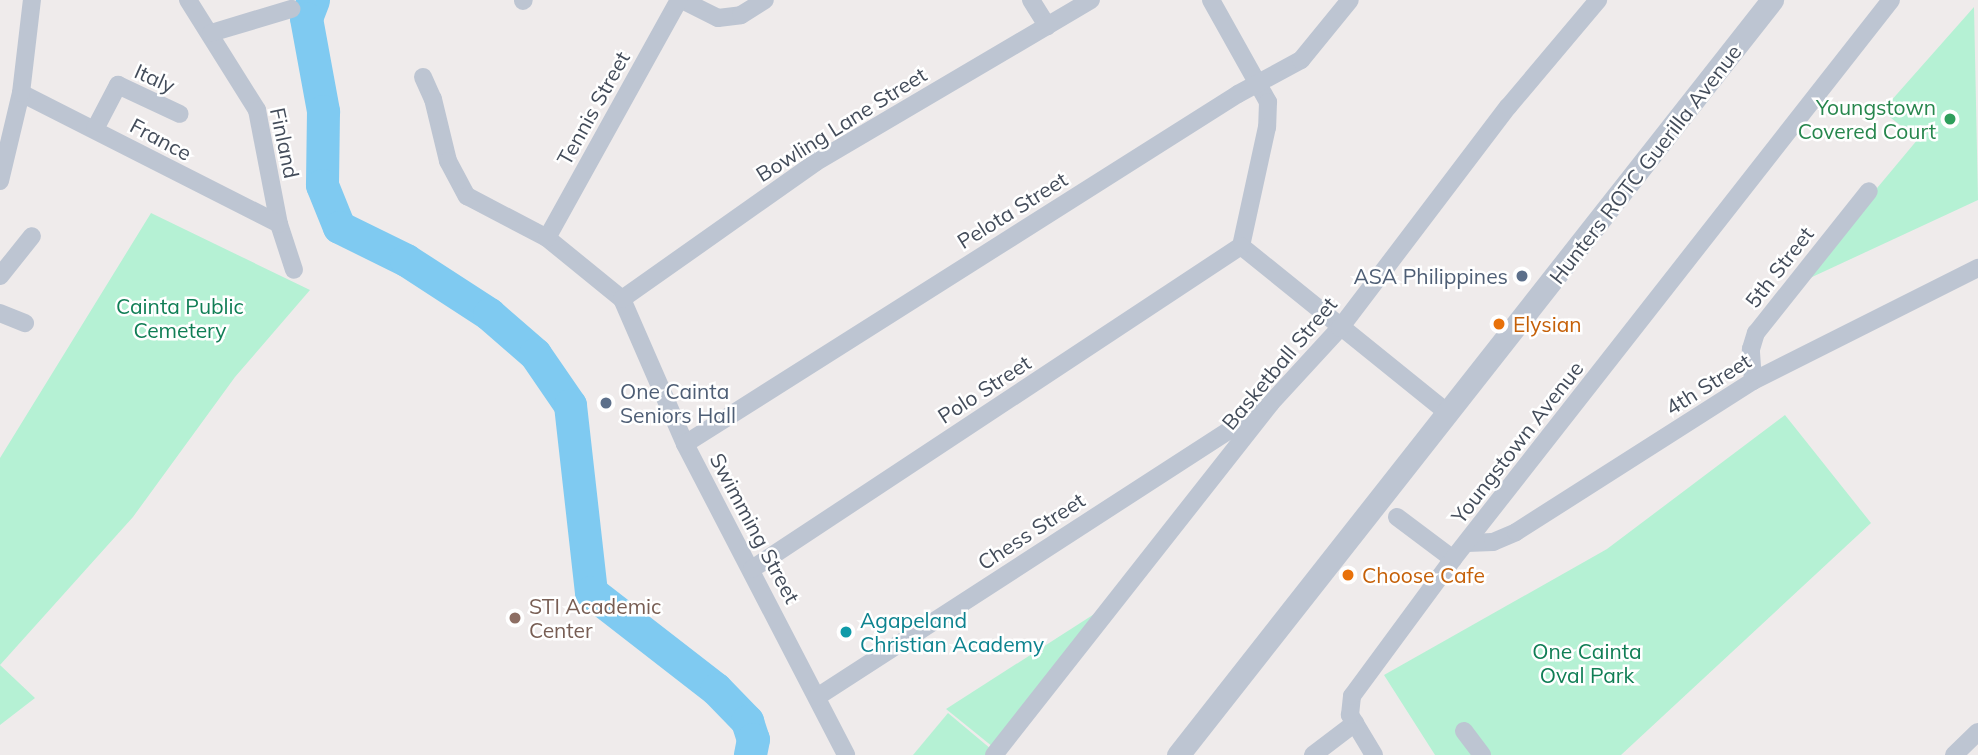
<!DOCTYPE html>
<style>
body{margin:0}
#map{position:relative;width:1978px;height:755px;overflow:hidden;background:#efebeb;font-family:Mulish,sans-serif}
div>[style]{position:absolute}
.green>*{inset:0;background:#b5f1d4}
.river>*{height:33px;margin:-16.5px;padding:0 16.5px;transform-origin:16.5px;border-radius:16.5px;background:#7fcaf1}
.minor>*{height:18px;margin:-9px;padding:0 9px;transform-origin:9px;border-radius:9px;background:#bdc5d2}
.tertiary>*{height:23px;margin:-11.5px;padding:0 11.5px;transform-origin:11.5px;border-radius:11.5px;background:#bdc5d2}
.dots>*{width:19px;height:19px;translate:-50% -50%;box-sizing:border-box;border:4px solid #fff;border-radius:50%}
span{translate:-50% -50%;white-space:nowrap;text-align:center;line-height:1.15;-webkit-text-stroke:5px #fff;paint-order:stroke}
.street-label{font-size:21px;color:#434c5a}
.leisure-label{font-size:21px;color:#27864d}
.right{translate:-100% -50%;text-align:right}
.service-label{font-size:21px;color:#4e5e75}
.left{translate:0 -50%;text-align:left}
.park-label{font-size:21px;color:#107e55}
.food-label{font-size:21px;color:#c56008}
.education-label{font-size:21px;color:#785e54}
.culture-label{font-size:21px;color:#0d838f}
</style>
<div id="map">
<div class="green">
<div style="clip-path:polygon(1974px 7px,1978px 200px,1797px 284px,1918px 139px,1882px 111px)"></div>
<div style="clip-path:polygon(151px 213px,310px 290px,235px 377px,133px 517px,0 665px,35px 698px,0 725px,0 458px)"></div>
<div style="clip-path:polygon(1785px 415px,1871px 523px,1621px 755px,1435px 755px,1384px 675px,1607px 549px)"></div>
<div style="clip-path:polygon(1113px 602px,993px 747px,946px 709px)"></div>
<div style="clip-path:polygon(948px 713px,991px 749px,986px 755px,913px 755px)"></div>
</div>
<div class="river">
<div style="left:313px;top:0;width:19px;rotate:111deg"></div>
<div style="left:306px;top:18px;width:95px;rotate:79.6deg"></div>
<div style="left:323px;top:111px;width:74px;rotate:90.8deg"></div>
<div style="left:322px;top:185px;width:45px;rotate:68deg"></div>
<div style="left:339px;top:227px;width:75px;rotate:26.2deg"></div>
<div style="left:406px;top:260px;width:99px;rotate:33deg"></div>
<div style="left:489px;top:314px;width:61px;rotate:41deg"></div>
<div style="left:535px;top:354px;width:62px;rotate:55.5deg"></div>
<div style="left:570px;top:405px;width:188px;rotate:83.6deg"></div>
<div style="left:591px;top:592px;width:158px;rotate:37.8deg"></div>
<div style="left:716px;top:689px;width:45px;rotate:45.9deg"></div>
<div style="left:747px;top:721px;width:19px;rotate:72deg"></div>
<div style="left:753px;top:739px;width:16px;rotate:101deg"></div>
</div>
<div class="minor">
<div style="left:188px;top:0;width:130px;rotate:57.9deg"></div>
<div style="left:257px;top:110px;width:116px;rotate:79.1deg"></div>
<div style="left:279px;top:224px;width:48px;rotate:71.9deg"></div>
<div style="left:682px;top:0;width:40px;rotate:26.6deg"></div>
<div style="left:718px;top:18px;width:23px;rotate:-7deg"></div>
<div style="left:741px;top:15px;width:28px;rotate:-32deg"></div>
<div style="left:1031px;top:0;width:31px;rotate:58deg"></div>
<div style="left:1211px;top:0;width:117px;rotate:60.8deg"></div>
<div style="left:1268px;top:102px;width:25px;rotate:92deg"></div>
<div style="left:1267px;top:127px;width:122px;rotate:102.3deg"></div>
<div style="left:1241px;top:246px;width:267px;rotate:38.9deg"></div>
<div style="left:523px;top:1px;width:1px;rotate:-45deg"></div>
<div style="left:211px;top:33px;width:84px;rotate:-16.7deg"></div>
<div style="left:423px;top:77px;width:24px;rotate:66deg"></div>
<div style="left:433px;top:99px;width:64px;rotate:76.4deg"></div>
<div style="left:448px;top:161px;width:40px;rotate:62deg"></div>
<div style="left:467px;top:196px;width:90px;rotate:27.7deg"></div>
<div style="left:547px;top:238px;width:97px;rotate:39.1deg"></div>
<div style="left:622px;top:299px;width:158px;rotate:66.5deg"></div>
<div style="left:685px;top:444px;width:350px;rotate:62.6deg"></div>
<div style="left:21px;top:93px;width:289px;rotate:26.9deg"></div>
<div style="left:95px;top:129px;width:50px;rotate:-62.4deg"></div>
<div style="left:118px;top:85px;width:68px;rotate:25.1deg"></div>
<div style="left:0;top:181px;width:90px;rotate:-76.6deg"></div>
<div style="left:21px;top:93px;width:94px;rotate:-83.3deg"></div>
<div style="left:547px;top:238px;width:272px;rotate:-61deg"></div>
<div style="left:0;top:276px;width:51px;rotate:-51.3deg"></div>
<div style="left:622px;top:299px;width:237px;rotate:-35.2deg"></div>
<div style="left:816px;top:162px;width:319px;rotate:-30.5deg"></div>
<div style="left:0;top:313px;width:27px;rotate:22deg"></div>
<div style="left:1753px;top:381px;width:32px;rotate:-94deg"></div>
<div style="left:1751px;top:349px;width:17px;rotate:-73deg"></div>
<div style="left:1756px;top:333px;width:181px;rotate:-51.5deg"></div>
<div style="left:685px;top:444px;width:654px;rotate:-32.33deg"></div>
<div style="left:1238px;top:94px;width:72px;rotate:-28.4deg"></div>
<div style="left:1301px;top:60px;width:77px;rotate:-50.8deg"></div>
<div style="left:1397px;top:517px;width:70px;rotate:36.9deg"></div>
<div style="left:1467px;top:543px;width:26px;rotate:-2deg"></div>
<div style="left:1493px;top:542px;width:25px;rotate:-23deg"></div>
<div style="left:1516px;top:532px;width:281px;rotate:-32.5deg"></div>
<div style="left:1753px;top:381px;width:252px;rotate:-26.7deg"></div>
<div style="left:752px;top:569px;width:586px;rotate:-33.45deg"></div>
<div style="left:817px;top:697px;width:526px;rotate:-32.91deg"></div>
<div style="left:1464px;top:731px;width:30px;rotate:53deg"></div>
<div style="left:994px;top:755px;width:447px;rotate:-51.8deg"></div>
<div style="left:1270px;top:404px;width:103px;rotate:-47.4deg"></div>
<div style="left:1340px;top:328px;width:278px;rotate:-52.8deg"></div>
<div style="left:1508px;top:107px;width:140px;rotate:-49.9deg"></div>
<div style="left:1313px;top:755px;width:53px;rotate:-37.3deg"></div>
<div style="left:1374px;top:755px;width:47px;rotate:-121deg"></div>
<div style="left:1350px;top:715px;width:19px;rotate:-84deg"></div>
<div style="left:1352px;top:696px;width:170px;rotate:-53.6deg"></div>
<div style="left:1453px;top:559px;width:710px;rotate:-51.92deg"></div>
<div style="left:1954px;top:755px;width:33px;rotate:-44deg"></div>
</div>
<div class="tertiary">
<div style="left:1178px;top:755px;width:961px;rotate:-51.81deg"></div>
</div>
<div class="dots">
<div style="left:1950px;top:119px;background:#2e9e5b"></div>
<div style="left:1522px;top:276px;background:#5c6f8a"></div>
<div style="left:1499px;top:324px;background:#e8710a"></div>
<div style="left:606px;top:403px;background:#5c6f8a"></div>
<div style="left:1348px;top:575px;background:#e8710a"></div>
<div style="left:515px;top:618px;background:#8d6e63"></div>
<div style="left:846px;top:632px;background:#0f9aa8"></div>
</div>
<div class="street-label">
<span style="left:155px;top:78px;rotate:24deg">Italy</span>
<span style="left:593px;top:108px;rotate:-61deg">Tennis Street</span>
<span style="left:841px;top:124px;rotate:-32deg">Bowling Lane Street</span>
<span style="left:161px;top:139px;rotate:28deg">France</span>
<span style="left:285px;top:143px;rotate:78deg">Finland</span>
<span style="left:1645px;top:164px;rotate:-52deg">Hunters ROTC Guerilla Avenue</span>
<span style="left:1012px;top:210px;rotate:-32deg">Pelota Street</span>
<span style="left:1779px;top:267px;rotate:-52deg">5th Street</span>
<span style="left:1279px;top:363px;rotate:-50deg">Basketball Street</span>
<span style="left:1708px;top:384px;rotate:-32deg">4th Street</span>
<span style="left:984px;top:389px;rotate:-33deg">Polo Street</span>
<span style="left:1517px;top:442px;rotate:-52deg">Youngstown Avenue</span>
<span style="left:755px;top:528px;rotate:62deg">Swimming Street</span>
<span style="left:1031px;top:531px;rotate:-33deg">Chess Street</span>
</div>
<div class="leisure-label">
<span class="right" style="left:1936px;top:119px">Youngstown<br>Covered Court</span>
</div>
<div class="service-label">
<span class="right" style="left:1508px;top:276px">ASA Philippines</span>
<span class="left" style="left:620px;top:403px">One Cainta<br>Seniors Hall</span>
</div>
<div class="park-label">
<span style="left:180px;top:318px">Cainta Public<br>Cemetery</span>
<span style="left:1587px;top:663px">One Cainta<br>Oval Park</span>
</div>
<div class="food-label">
<span class="left" style="left:1513px;top:324px">Elysian</span>
<span class="left" style="left:1362px;top:575px">Choose Cafe</span>
</div>
<div class="education-label">
<span class="left" style="left:529px;top:618px">STI Academic<br>Center</span>
</div>
<div class="culture-label">
<span class="left" style="left:860px;top:632px">Agapeland<br>Christian Academy</span>
</div>
</div>
